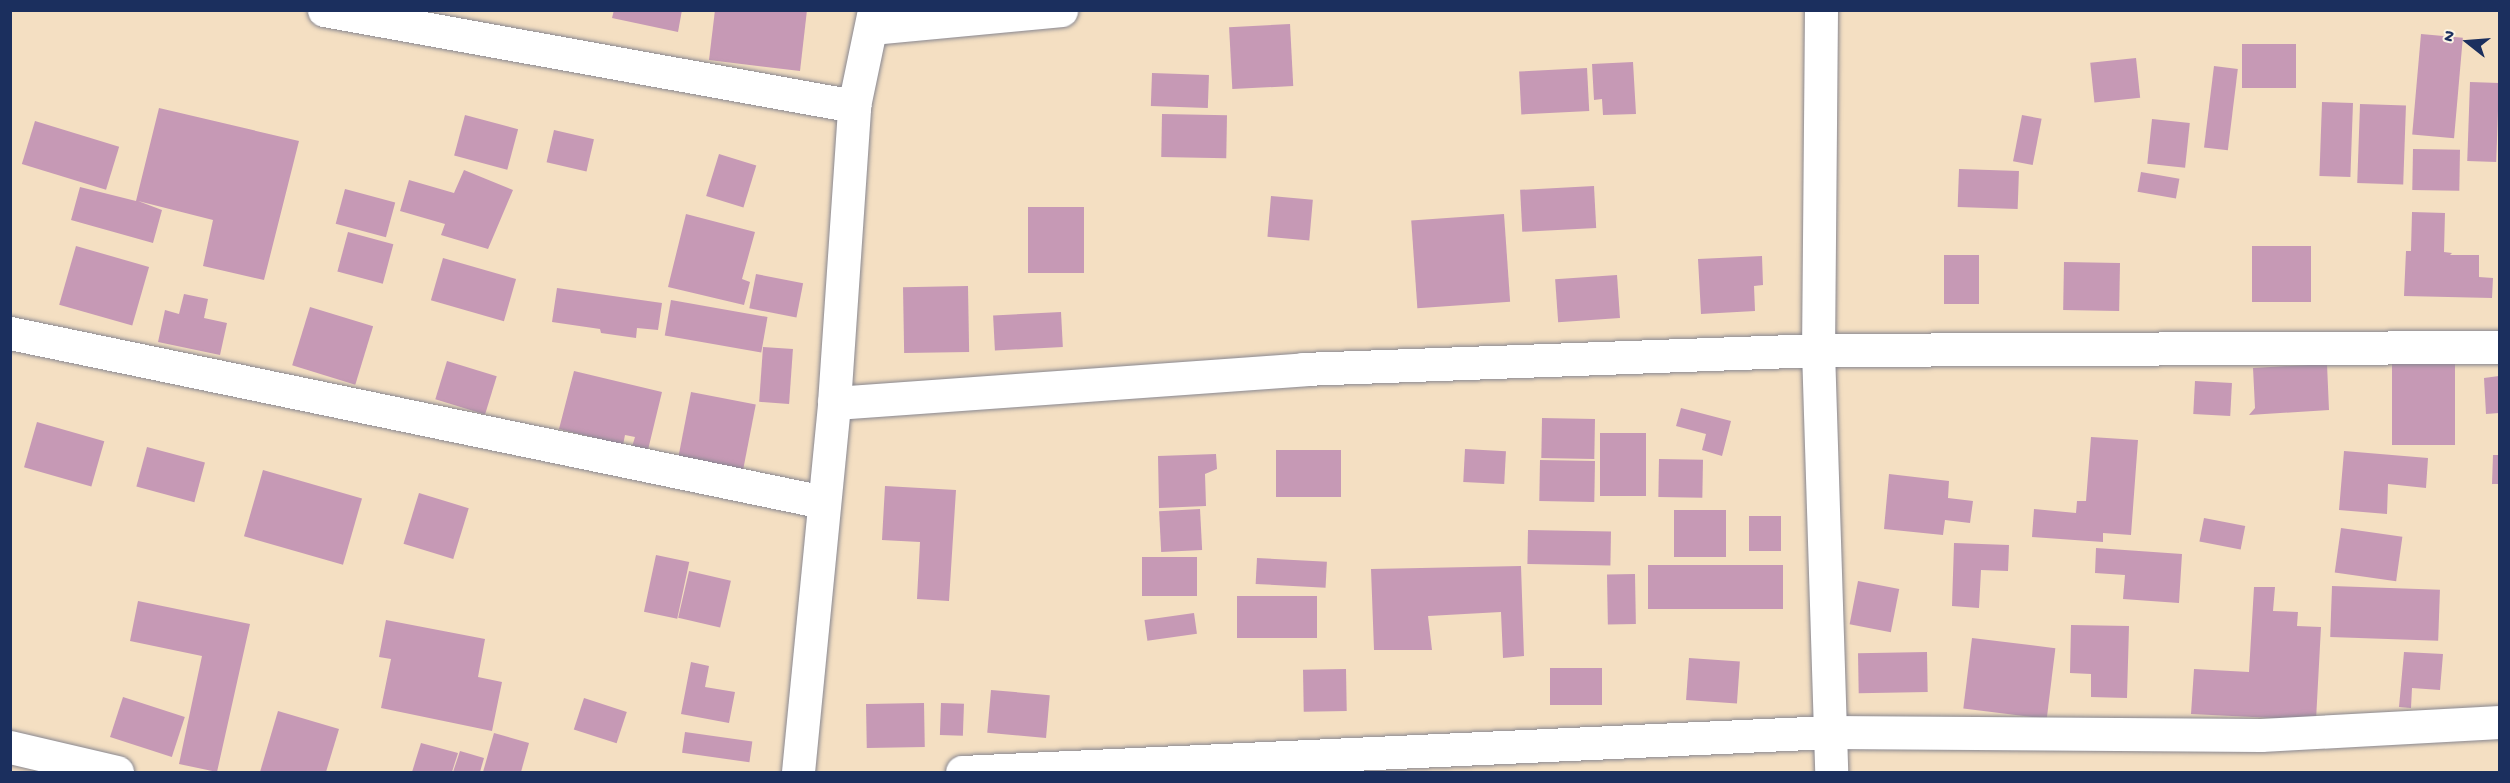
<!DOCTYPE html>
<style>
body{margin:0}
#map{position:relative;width:2510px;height:783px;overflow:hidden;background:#f4dfc2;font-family:"Gochi Hand",sans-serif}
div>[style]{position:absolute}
.building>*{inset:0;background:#c699b5;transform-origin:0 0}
.roads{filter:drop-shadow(0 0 2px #888790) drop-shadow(0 0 2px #888790)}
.minor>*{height:33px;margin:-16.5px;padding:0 16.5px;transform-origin:16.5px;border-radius:16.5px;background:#fff}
span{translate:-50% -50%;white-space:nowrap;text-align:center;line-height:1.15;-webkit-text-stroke:4.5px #fcf5e5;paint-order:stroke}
.frame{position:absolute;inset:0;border:12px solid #1b2f5e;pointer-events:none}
.north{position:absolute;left:2438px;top:12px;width:60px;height:60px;-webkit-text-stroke:4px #fcf5e5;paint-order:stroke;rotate:287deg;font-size:16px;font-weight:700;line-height:24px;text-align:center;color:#1b2f5e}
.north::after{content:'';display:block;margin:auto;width:21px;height:27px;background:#1b2f5e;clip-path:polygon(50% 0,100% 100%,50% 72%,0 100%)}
</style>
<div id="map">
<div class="building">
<div style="clip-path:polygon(614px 10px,682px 10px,678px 32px,612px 18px)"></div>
<div style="clip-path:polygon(715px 10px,807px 10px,800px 71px,709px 60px)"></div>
<div style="left:1290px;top:24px;width:62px;height:61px;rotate:87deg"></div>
<div style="left:2421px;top:34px;width:42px;height:101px;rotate:5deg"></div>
<div style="left:2242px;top:44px;width:54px;height:44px"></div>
<div style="left:2136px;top:58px;width:40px;height:46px;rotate:84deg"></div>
<div style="clip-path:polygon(1633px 62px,1636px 114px,1603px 115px,1602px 99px,1594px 100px,1592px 64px)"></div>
<div style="left:2214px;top:66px;width:24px;height:82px;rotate:7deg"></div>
<div style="left:1587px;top:68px;width:43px;height:68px;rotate:87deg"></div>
<div style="left:1152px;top:73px;width:57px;height:33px;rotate:2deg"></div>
<div style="left:2470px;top:82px;width:29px;height:79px;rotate:2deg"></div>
<div style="left:2322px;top:102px;width:31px;height:74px;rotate:2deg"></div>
<div style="left:2360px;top:104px;width:46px;height:79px;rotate:2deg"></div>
<div style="clip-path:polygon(159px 108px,299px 141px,264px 280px,203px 266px,213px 220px,138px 201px,162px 210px,153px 243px,71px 220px,80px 187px,136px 201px)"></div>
<div style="left:1162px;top:114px;width:65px;height:43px;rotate:1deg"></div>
<div style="left:465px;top:115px;width:55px;height:42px;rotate:15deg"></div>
<div style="left:2022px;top:115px;width:20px;height:47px;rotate:11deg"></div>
<div style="left:2152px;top:119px;width:38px;height:45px;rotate:6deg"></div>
<div style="left:35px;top:121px;width:88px;height:45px;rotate:17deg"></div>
<div style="left:554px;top:130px;width:41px;height:33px;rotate:13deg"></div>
<div style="left:2413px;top:149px;width:47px;height:41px;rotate:1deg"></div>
<div style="left:719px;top:154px;width:39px;height:44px;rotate:17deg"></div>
<div style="left:1959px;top:169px;width:60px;height:38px;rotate:2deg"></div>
<div style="clip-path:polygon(464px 170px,513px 190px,488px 249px,441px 235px,445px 224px,400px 211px,409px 180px,454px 193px)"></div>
<div style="left:2141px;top:172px;width:39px;height:20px;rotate:10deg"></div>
<div style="left:1594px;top:186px;width:42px;height:74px;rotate:87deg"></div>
<div style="left:345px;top:189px;width:52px;height:36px;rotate:15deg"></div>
<div style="left:1271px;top:196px;width:42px;height:41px;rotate:5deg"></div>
<div style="left:1028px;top:207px;width:56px;height:66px"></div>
<div style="clip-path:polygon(2412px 212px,2445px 213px,2444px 252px,2452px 253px,2450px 255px,2479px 255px,2479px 277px,2493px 278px,2492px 298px,2404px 296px,2406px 251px,2411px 251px)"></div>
<div style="clip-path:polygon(686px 214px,755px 232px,742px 279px,750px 282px,744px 305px,668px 287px)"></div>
<div style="left:1504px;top:214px;width:88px;height:93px;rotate:86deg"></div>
<div style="left:348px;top:232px;width:47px;height:41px;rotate:15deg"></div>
<div style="left:76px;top:246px;width:76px;height:61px;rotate:16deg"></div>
<div style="left:2252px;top:246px;width:59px;height:56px"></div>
<div style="left:1944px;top:255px;width:35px;height:49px"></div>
<div style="clip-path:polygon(1762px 256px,1763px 285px,1754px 286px,1755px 311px,1701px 314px,1698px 259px)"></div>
<div style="left:443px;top:258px;width:76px;height:44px;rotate:16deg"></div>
<div style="left:2064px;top:262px;width:56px;height:48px;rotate:1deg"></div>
<div style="left:756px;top:274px;width:48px;height:35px;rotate:11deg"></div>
<div style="left:1617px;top:275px;width:43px;height:62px;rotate:86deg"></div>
<div style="left:968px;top:286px;width:66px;height:65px;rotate:89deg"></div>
<div style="clip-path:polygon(557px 288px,662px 303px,658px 330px,637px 328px,636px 338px,601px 333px,600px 329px,552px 322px)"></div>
<div style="clip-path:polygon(184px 294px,208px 299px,204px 318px,227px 323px,220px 355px,158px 342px,165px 310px,179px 314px)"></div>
<div style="left:671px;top:300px;width:98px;height:36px;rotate:10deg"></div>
<div style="left:310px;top:307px;width:66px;height:61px;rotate:17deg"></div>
<div style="left:1061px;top:312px;width:35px;height:68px;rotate:87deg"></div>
<div style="left:763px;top:347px;width:30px;height:55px;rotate:4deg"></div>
<div style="left:447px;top:361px;width:52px;height:40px;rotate:17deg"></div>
<div style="left:2392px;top:362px;width:63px;height:83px"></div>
<div style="clip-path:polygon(2327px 364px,2329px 410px,2249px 415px,2255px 408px,2253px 368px)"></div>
<div style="clip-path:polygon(574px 371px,662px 392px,647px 454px,631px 450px,635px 437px,625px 435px,623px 445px,559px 429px)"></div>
<div style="clip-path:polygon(2499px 376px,2499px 413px,2486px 414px,2484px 378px)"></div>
<div style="left:2195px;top:381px;width:37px;height:33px;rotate:3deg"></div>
<div style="left:691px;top:392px;width:66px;height:70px;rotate:11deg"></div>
<div style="clip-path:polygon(1681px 408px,1731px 421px,1722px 456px,1702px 450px,1706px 434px,1676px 426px)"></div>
<div style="left:1542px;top:418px;width:53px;height:40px;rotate:1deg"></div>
<div style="left:37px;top:422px;width:70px;height:47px;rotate:16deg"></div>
<div style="left:1600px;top:433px;width:46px;height:63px"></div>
<div style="clip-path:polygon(2091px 437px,2138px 440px,2131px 535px,2103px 533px,2103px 542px,2032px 537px,2034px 509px,2076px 513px,2077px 501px,2086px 501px)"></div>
<div style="left:147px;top:447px;width:60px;height:41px;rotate:15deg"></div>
<div style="left:1465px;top:449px;width:41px;height:33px;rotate:3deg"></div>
<div style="left:1276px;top:450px;width:65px;height:47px"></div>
<div style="clip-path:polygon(2344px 451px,2428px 458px,2426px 488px,2388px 484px,2387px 514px,2339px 510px)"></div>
<div style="clip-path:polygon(1216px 454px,1217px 469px,1205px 474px,1206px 506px,1159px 508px,1158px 456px)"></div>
<div style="clip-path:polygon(2493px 455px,2499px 455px,2499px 484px,2492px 484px)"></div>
<div style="left:1659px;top:459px;width:44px;height:38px;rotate:1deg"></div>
<div style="left:1540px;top:460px;width:55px;height:41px;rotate:1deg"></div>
<div style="left:263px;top:470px;width:103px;height:69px;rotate:16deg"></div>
<div style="clip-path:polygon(1889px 474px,1949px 481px,1948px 498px,1973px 501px,1970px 523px,1945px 520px,1943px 535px,1884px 529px)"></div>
<div style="clip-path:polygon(885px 486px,956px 490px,949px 601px,917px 599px,920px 542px,882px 540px)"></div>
<div style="left:419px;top:493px;width:52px;height:53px;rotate:17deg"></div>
<div style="left:1200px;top:509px;width:41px;height:41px;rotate:87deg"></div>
<div style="left:1726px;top:510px;width:47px;height:52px;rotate:90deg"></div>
<div style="left:1749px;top:516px;width:32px;height:35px"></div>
<div style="left:2204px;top:518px;width:42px;height:24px;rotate:11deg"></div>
<div style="left:2341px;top:528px;width:62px;height:45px;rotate:8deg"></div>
<div style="left:1528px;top:530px;width:83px;height:34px;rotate:1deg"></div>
<div style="clip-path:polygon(1954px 543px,2009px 545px,2008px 571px,1981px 570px,1979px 608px,1952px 606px)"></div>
<div style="clip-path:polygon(2096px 548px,2182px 554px,2179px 603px,2123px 599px,2125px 575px,2095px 573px)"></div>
<div style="left:656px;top:555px;width:34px;height:58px;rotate:12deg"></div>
<div style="left:1197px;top:557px;width:39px;height:55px;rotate:90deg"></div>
<div style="left:1257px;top:558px;width:70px;height:26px;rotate:3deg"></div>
<div style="left:1783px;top:565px;width:44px;height:135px;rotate:90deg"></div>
<div style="clip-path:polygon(1521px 566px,1524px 656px,1503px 658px,1501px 612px,1428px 616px,1432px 650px,1374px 650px,1371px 569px)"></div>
<div style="left:689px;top:571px;width:43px;height:48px;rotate:13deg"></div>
<div style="left:1635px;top:574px;width:50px;height:28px;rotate:89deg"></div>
<div style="left:1858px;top:581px;width:42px;height:44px;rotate:11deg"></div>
<div style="left:2332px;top:586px;width:108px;height:51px;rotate:2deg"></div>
<div style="clip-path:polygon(2254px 587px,2275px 587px,2273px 611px,2298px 612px,2297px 626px,2321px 627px,2316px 720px,2191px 714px,2194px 669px,2249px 672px)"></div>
<div style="left:1317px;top:596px;width:42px;height:80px;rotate:90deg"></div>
<div style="clip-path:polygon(138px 601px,250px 624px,217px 772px,179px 764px,202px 656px,130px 641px)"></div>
<div style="left:1194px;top:613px;width:21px;height:50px;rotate:82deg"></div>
<div style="clip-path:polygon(386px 620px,485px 639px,478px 677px,502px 682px,492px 731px,381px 708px,391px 659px,379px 657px)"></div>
<div style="clip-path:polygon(2071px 625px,2129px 626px,2127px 698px,2091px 697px,2091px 674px,2070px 673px)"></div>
<div style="left:1972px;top:638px;width:84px;height:71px;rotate:7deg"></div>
<div style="left:1927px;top:652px;width:40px;height:69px;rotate:89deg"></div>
<div style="clip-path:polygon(2404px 652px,2443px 654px,2440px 690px,2412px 688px,2411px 708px,2399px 707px)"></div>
<div style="left:1689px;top:658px;width:51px;height:42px;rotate:4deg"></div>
<div style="clip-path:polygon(691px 662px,709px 666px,705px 687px,735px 692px,729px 723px,681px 714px)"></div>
<div style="left:1550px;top:668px;width:52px;height:37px"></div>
<div style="left:1346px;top:669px;width:42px;height:43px;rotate:89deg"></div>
<div style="left:991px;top:690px;width:59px;height:43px;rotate:5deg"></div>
<div style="left:123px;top:697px;width:65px;height:42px;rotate:18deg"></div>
<div style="left:584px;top:698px;width:45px;height:33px;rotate:18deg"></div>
<div style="left:924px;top:703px;width:44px;height:58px;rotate:89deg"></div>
<div style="left:941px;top:703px;width:23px;height:32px;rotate:2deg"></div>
<div style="clip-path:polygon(278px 711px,339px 729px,326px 772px,260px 772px)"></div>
<div style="left:685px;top:732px;width:68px;height:21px;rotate:8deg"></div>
<div style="clip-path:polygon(494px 733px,529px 743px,521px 772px,483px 772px)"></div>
<div style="clip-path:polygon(421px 743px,458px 753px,452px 772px,412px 772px)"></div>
<div style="clip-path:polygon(460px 751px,484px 758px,480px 772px,453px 772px)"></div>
</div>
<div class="roads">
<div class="minor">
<div style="left:324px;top:10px;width:539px;rotate:10.27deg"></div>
<div style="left:1821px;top:10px;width:340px;rotate:90.5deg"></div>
<div style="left:1818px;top:350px;width:422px;rotate:88.2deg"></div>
<div style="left:872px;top:28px;width:190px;rotate:-5.4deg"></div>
<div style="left:10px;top:333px;width:830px;rotate:11.74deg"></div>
<div style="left:834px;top:403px;width:470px;rotate:-4.1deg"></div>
<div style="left:1303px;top:369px;width:515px;rotate:-2.11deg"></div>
<div style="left:1818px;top:350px;width:682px;rotate:-0.25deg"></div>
<div style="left:10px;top:747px;width:110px;rotate:13.2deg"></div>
<div style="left:798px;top:772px;width:371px;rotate:-84.4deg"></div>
<div style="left:834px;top:403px;width:298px;rotate:-86.1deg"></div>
<div style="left:854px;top:106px;width:98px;rotate:-78.2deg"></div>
<div style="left:962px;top:772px;width:870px;rotate:-2.64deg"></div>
<div style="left:1831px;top:732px;width:430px;rotate:0.4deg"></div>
<div style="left:2261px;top:735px;width:239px;rotate:-3.1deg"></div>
</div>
</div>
<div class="frame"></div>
<div class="north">N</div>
</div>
